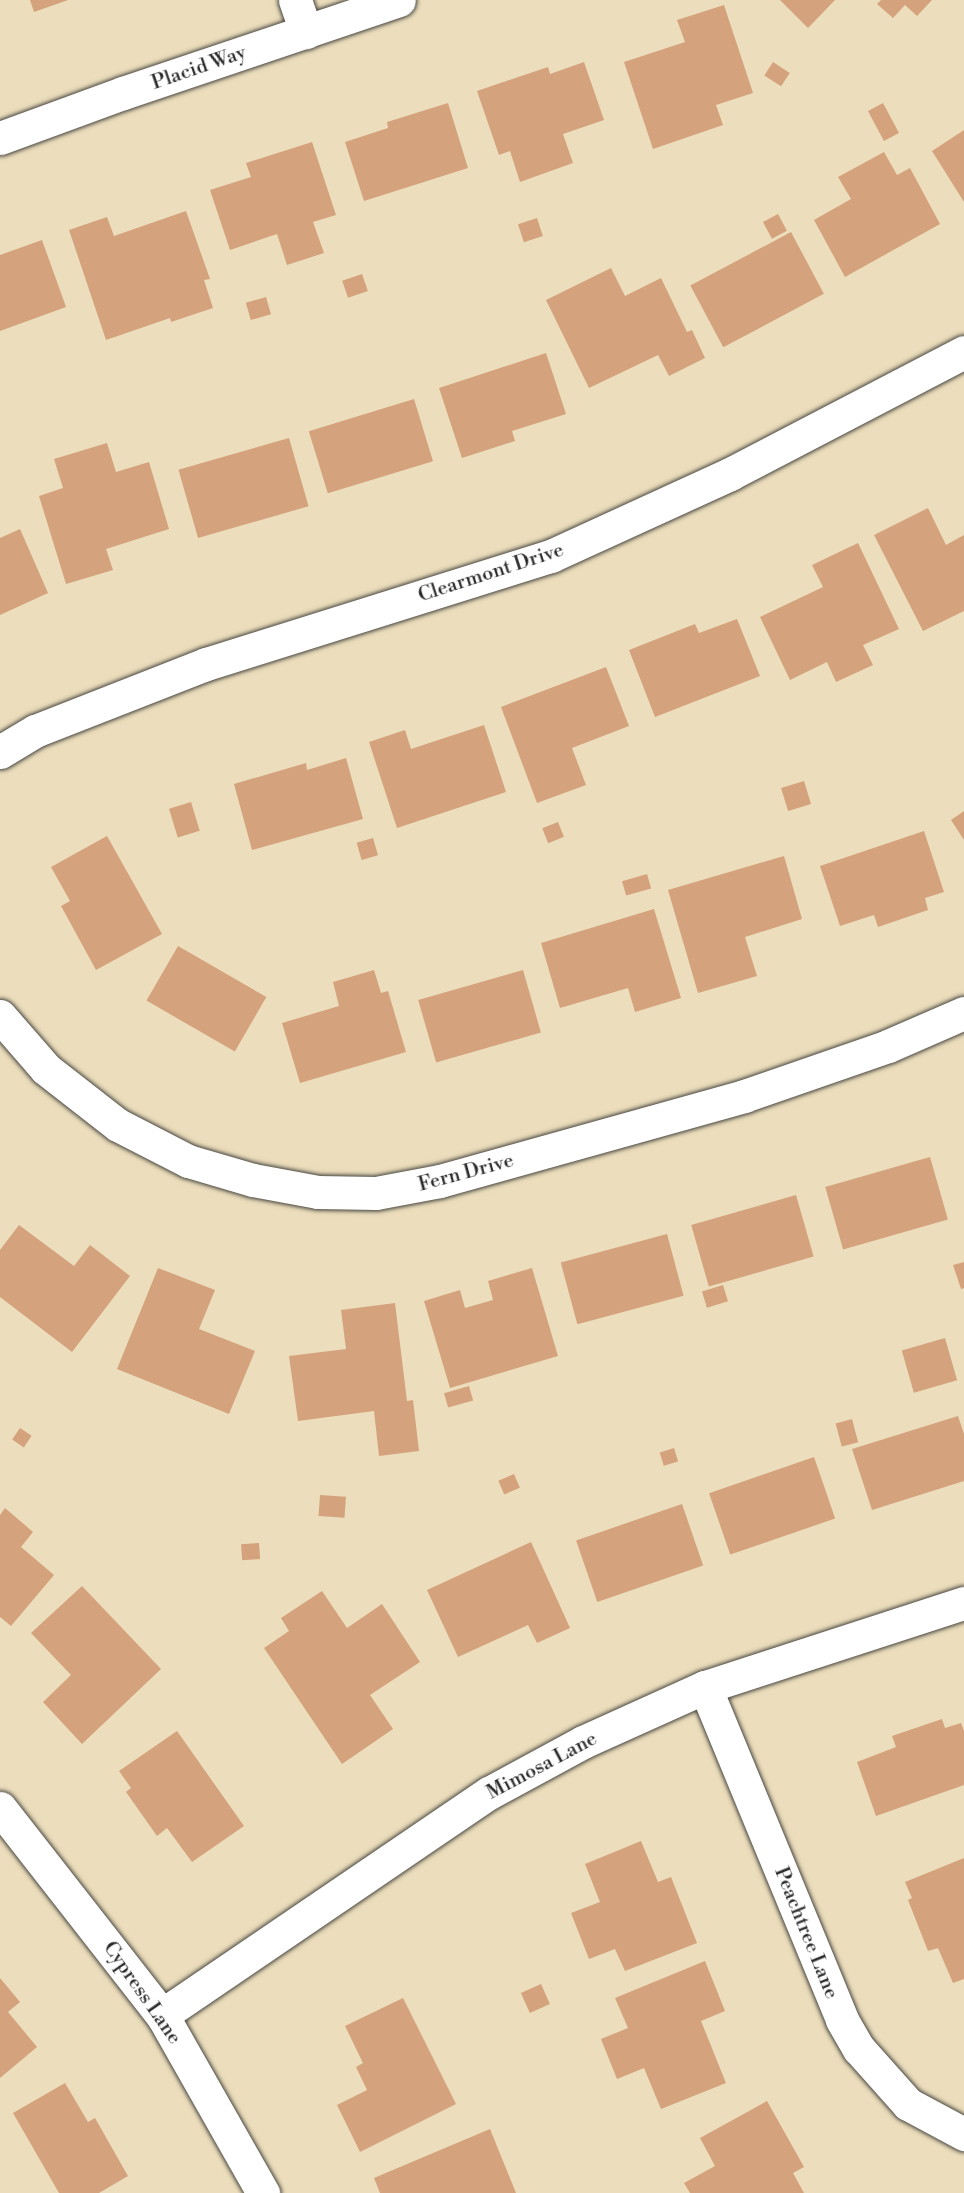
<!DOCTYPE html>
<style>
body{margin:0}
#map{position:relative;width:964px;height:2193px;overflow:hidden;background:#ecdebc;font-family:"Libre Bodoni",serif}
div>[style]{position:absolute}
.building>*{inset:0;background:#d4a27c;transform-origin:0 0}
.roads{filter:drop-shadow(0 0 2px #484641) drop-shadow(0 0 2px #484641)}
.minor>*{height:33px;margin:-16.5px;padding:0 16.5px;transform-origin:16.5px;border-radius:16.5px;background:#fff}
span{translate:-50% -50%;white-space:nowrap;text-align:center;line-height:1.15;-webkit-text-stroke:5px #fff;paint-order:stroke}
.street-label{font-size:20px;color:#2b2b2b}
</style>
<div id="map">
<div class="building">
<div style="clip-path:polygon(30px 0,68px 0,34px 12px)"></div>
<div style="clip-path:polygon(780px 0,835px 0,808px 28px)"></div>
<div style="clip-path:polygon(881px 0,932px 0,917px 16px,905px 5px,893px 18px,877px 4px)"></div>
<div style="clip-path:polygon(724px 5px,753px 93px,716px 105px,723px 125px,653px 149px,624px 62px,685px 42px,677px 20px)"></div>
<div style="clip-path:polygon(584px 62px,604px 120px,563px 134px,573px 163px,520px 182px,510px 151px,499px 155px,477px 91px,548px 67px,550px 74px)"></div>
<div style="left:773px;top:62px;width:20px;height:16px;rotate:33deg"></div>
<div style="clip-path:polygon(448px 103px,468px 168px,364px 201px,345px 142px,388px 128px,387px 122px)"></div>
<div style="left:883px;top:103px;width:34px;height:17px;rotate:62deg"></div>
<div style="clip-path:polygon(964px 130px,964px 202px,932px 151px)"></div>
<div style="clip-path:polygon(312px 142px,336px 215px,313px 222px,324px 253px,287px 265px,277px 234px,230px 250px,210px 190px,251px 177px,246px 163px)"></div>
<div style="clip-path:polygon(884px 152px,897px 175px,910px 168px,940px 224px,845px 277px,814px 220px,851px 199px,838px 177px)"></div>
<div style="clip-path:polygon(186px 211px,210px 279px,204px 280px,213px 308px,171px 322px,170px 318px,106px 340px,69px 230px,107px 217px,114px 236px)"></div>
<div style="left:778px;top:214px;width:19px;height:17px;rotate:62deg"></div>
<div style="left:537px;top:218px;width:19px;height:20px;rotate:72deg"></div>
<div style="left:791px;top:232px;width:70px;height:114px;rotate:62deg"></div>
<div style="clip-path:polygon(42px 240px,66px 307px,0 331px,0 255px)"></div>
<div style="clip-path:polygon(611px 268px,625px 296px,661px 278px,687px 332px,692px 330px,705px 358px,669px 376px,658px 355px,589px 388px,546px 300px)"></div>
<div style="left:362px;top:274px;width:18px;height:21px;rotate:71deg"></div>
<div style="left:266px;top:297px;width:18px;height:21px;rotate:74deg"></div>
<div style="clip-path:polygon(546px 353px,566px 414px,512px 431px,515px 441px,462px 458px,439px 388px)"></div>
<div style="left:414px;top:399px;width:65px;height:110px;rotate:73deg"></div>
<div style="left:289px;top:438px;width:71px;height:115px;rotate:74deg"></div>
<div style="clip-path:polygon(107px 443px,116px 472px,149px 462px,169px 529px,106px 549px,113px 570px,66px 584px,39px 496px,63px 488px,54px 459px)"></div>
<div style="clip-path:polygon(928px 508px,946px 545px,964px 535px,964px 611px,923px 631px,874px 535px)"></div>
<div style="clip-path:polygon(20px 529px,48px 593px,0 615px,0 538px)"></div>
<div style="clip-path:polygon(858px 543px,899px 629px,863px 645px,873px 665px,836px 682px,827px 662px,790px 680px,760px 617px,823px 587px,812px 565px)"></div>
<div style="clip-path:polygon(737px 619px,760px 676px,655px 717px,629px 650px,695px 624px,699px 633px)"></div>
<div style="clip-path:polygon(606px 667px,629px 726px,572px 748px,586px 785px,537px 803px,501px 707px)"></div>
<div style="clip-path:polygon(484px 725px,506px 792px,397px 828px,369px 742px,405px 730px,411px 749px)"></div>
<div style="clip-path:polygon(346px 758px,363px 819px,252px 850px,234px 784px,306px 763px,307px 770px)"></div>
<div style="left:804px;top:781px;width:24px;height:24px;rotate:73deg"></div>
<div style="left:191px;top:802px;width:30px;height:23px;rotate:73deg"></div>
<div style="clip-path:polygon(964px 811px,964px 840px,951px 820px)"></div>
<div style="left:558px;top:822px;width:16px;height:17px;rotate:68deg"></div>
<div style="clip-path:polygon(924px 831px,944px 892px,925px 898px,928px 910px,878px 927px,874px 915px,840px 926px,820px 866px)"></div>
<div style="clip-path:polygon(107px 836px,162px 934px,96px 970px,61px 906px,70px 901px,51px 867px)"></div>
<div style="left:373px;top:838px;width:18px;height:17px;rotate:74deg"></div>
<div style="clip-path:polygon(784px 856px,802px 919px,745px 937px,757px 976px,698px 993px,668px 890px)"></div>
<div style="left:647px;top:874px;width:15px;height:26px;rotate:74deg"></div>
<div style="clip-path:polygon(654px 909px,681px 998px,635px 1012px,628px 988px,560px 1008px,541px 943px)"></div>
<div style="left:178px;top:946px;width:102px;height:63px;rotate:30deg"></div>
<div style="clip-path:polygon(374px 970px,381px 993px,388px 991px,406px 1052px,300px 1083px,282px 1023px,339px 1006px,333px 982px)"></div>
<div style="left:523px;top:970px;width:65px;height:109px;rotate:74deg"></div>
<div style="left:930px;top:1157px;width:65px;height:109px;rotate:74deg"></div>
<div style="left:796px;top:1195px;width:64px;height:109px;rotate:74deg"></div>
<div style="clip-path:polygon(19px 1225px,74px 1266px,90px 1245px,130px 1276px,72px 1352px,0 1297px,0 1250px)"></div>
<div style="left:667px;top:1234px;width:64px;height:110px;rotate:75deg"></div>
<div style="clip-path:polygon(964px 1262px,964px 1288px,961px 1289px,953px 1265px)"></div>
<div style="clip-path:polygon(158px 1268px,215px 1290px,199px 1329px,255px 1351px,229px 1414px,117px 1369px)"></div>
<div style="clip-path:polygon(532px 1268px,558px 1356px,450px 1388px,424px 1301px,460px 1290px,465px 1308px,493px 1300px,488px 1281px)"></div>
<div style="left:723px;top:1285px;width:17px;height:22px;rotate:73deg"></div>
<div style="clip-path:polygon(395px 1303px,407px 1401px,413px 1400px,419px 1451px,379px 1456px,374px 1411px,298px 1421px,289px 1356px,346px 1349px,341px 1310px)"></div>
<div style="left:945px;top:1338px;width:44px;height:45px;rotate:74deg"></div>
<div style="left:469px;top:1386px;width:15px;height:26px;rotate:74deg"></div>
<div style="clip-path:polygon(958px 1416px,964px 1434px,964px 1481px,872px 1510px,852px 1449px)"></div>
<div style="left:852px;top:1419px;width:24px;height:17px;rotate:75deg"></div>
<div style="left:20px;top:1428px;width:14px;height:14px;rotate:34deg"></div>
<div style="left:674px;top:1448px;width:14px;height:15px;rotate:73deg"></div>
<div style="left:814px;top:1457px;width:65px;height:111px;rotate:71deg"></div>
<div style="left:514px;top:1474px;width:15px;height:17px;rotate:67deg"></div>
<div style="left:320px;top:1495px;width:26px;height:21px;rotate:4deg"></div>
<div style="left:682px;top:1504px;width:65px;height:112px;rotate:71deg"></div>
<div style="clip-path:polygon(5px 1508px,33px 1532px,21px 1547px,54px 1575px,11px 1626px,0 1617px,0 1515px)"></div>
<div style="clip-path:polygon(531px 1542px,570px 1628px,537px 1643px,528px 1625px,458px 1657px,427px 1590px)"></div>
<div style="left:259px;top:1543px;width:16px;height:18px;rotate:86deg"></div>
<div style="clip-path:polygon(82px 1586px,161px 1669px,82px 1744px,43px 1702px,71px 1675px,31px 1633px)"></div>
<div style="clip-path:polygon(322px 1591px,347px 1628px,382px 1604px,420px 1662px,370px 1695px,393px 1729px,342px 1764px,264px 1648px,289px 1631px,281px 1618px)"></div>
<div style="clip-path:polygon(942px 1719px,945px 1728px,961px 1723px,964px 1731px,964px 1785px,876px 1816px,857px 1762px,896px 1747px,892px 1736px)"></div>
<div style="clip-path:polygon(177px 1731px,244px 1826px,192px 1862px,167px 1828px,157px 1836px,126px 1792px,131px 1788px,119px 1771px)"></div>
<div style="clip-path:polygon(641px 1841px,658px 1882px,671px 1877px,697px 1943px,625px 1971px,615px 1949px,589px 1959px,571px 1913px,600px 1902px,585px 1864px)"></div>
<div style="clip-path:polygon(964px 1858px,964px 1979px,953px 1983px,938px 1948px,928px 1951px,908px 1900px,912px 1898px,905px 1882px)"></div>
<div style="clip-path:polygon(705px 1961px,725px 2011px,701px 2021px,726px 2083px,661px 2109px,644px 2068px,617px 2079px,601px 2039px,628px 2028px,615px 1998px)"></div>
<div style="clip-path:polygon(0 1978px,20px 2002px,8px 2012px,37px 2047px,0 2078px)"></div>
<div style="left:541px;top:1984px;width:22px;height:22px;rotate:66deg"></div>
<div style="clip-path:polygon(403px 1998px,456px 2104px,360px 2152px,337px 2105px,367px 2090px,356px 2067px,363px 2063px,345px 2026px)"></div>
<div style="clip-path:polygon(65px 2083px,88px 2122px,95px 2118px,128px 2176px,99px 2193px,59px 2193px,13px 2113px)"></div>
<div style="clip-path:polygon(767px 2101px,804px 2167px,793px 2173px,804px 2193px,690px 2193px,684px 2183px,715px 2166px,700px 2138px)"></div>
<div style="clip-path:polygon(490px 2129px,516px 2193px,380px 2193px,374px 2178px)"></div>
</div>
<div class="roads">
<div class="minor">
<div style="left:295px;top:0;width:34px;rotate:71deg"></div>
<div style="left:0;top:138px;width:131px;rotate:-20.1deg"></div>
<div style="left:123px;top:93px;width:291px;rotate:-18.6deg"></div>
<div style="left:0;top:752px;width:41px;rotate:-31deg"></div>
<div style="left:35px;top:731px;width:184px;rotate:-21.4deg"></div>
<div style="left:206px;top:664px;width:362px;rotate:-17.4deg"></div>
<div style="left:551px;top:556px;width:197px;rotate:-24.6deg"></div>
<div style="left:730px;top:474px;width:264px;rotate:-27.5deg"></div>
<div style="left:0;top:1016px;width:70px;rotate:49deg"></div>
<div style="left:46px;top:1069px;width:91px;rotate:37.9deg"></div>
<div style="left:118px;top:1125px;width:79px;rotate:27.2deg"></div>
<div style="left:188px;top:1161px;width:68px;rotate:16.3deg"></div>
<div style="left:253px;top:1180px;width:66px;rotate:10.5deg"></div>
<div style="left:318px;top:1192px;width:58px;rotate:1deg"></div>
<div style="left:376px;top:1193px;width:65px;rotate:-10.6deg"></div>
<div style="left:440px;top:1181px;width:316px;rotate:-15.6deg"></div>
<div style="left:744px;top:1096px;width:152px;rotate:-19.1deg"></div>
<div style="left:888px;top:1046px;width:83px;rotate:-23.5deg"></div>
<div style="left:705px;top:1687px;width:360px;rotate:67.6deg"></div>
<div style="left:842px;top:2020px;width:34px;rotate:60deg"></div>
<div style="left:859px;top:2049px;width:74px;rotate:48.3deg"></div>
<div style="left:908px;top:2104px;width:64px;rotate:28.2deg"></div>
<div style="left:0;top:1808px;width:263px;rotate:52deg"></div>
<div style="left:162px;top:2015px;width:205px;rotate:60.4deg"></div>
<div style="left:162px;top:2015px;width:395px;rotate:-34.2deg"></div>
<div style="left:489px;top:1793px;width:107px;rotate:-28.5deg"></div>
<div style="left:583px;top:1742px;width:134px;rotate:-24.3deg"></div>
<div style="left:705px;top:1687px;width:272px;rotate:-18deg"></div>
</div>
</div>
<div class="street-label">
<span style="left:199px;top:68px;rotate:-19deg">Placid Way</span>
<span style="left:491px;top:573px;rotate:-18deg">Clearmont Drive</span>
<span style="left:466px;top:1173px;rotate:-15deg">Fern Drive</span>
<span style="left:542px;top:1766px;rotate:-28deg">Mimosa Lane</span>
<span style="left:806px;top:1933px;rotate:68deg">Peachtree Lane</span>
<span style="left:142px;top:1993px;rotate:55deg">Cypress Lane</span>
</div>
</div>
